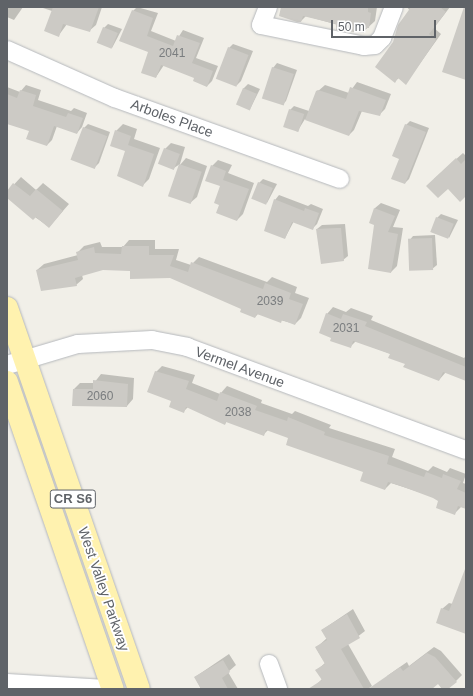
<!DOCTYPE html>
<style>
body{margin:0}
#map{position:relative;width:473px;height:696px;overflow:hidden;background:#f1efe8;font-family:Helvetica,sans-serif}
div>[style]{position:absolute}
.shadow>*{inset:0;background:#0003}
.building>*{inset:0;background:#cccac5;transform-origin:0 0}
.roads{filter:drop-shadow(0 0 1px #b5b8bc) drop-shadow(0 0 1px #b5b8bc)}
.minor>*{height:18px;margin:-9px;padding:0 9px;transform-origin:9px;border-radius:9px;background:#fff}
.major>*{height:22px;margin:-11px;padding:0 11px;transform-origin:11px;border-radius:11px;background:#fff2af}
span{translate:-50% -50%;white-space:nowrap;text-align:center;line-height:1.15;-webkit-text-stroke:3.5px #fff;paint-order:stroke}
.number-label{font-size:12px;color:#7a7d7f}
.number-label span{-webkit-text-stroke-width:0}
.shield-label span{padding:1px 3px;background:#fff;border:1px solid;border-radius:3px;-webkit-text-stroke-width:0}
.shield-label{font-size:13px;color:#5f6368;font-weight:700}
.street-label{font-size:14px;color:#5f6368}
.frame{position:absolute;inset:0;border:8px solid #5f6368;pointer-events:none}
.scale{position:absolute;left:331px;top:20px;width:105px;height:18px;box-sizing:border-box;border:2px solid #5f6368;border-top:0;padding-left:5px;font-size:12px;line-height:14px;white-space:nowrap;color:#5f6368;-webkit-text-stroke:3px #fff;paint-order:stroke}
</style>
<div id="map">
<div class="shadow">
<div style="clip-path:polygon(7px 7px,23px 7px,14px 20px,7px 17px)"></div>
<div style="clip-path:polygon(40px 7px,102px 7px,96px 25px,89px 31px,67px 24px,59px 35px,52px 11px)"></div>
<div style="clip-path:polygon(137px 7px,158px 13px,151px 31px,176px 41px,183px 30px,204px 38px,196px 58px,218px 66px,212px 81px,207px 86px,195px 77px,164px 65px,156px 77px,149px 51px,133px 11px)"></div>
<div style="clip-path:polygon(282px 7px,377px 7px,375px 21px,363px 32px,306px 16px,301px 21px)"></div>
<div style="clip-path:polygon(407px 7px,450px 7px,434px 28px,441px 34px,406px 83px,399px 78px,395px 81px,398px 36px,410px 11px)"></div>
<div style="clip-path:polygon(108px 24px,122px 29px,112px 48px,104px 28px)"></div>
<div style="clip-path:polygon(233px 44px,253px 51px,241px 81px,237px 85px,229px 48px)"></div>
<div style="clip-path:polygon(277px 63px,297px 70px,286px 101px,282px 105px,273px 68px)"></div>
<div style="clip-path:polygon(357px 82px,391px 94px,385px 109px,379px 115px,362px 111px,354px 130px,349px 135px,305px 119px,297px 132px,290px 110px,294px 106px,309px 111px,317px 92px,325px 85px,349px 93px)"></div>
<div style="clip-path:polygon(248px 84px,260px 89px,250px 109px,243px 89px)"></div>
<div style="clip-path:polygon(26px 85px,41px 90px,38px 100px,71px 111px,74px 108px,87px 113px,82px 127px,77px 133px,57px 126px,52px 140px,47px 145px,30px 130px,7px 123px,7px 87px,20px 92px)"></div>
<div style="clip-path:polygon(410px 121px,429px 128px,409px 179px,405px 183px,400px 158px,406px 125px)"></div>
<div style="clip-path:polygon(88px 124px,110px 132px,99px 163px,95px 167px,84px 128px)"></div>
<div style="clip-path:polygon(123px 124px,137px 129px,134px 139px,160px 148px,149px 179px,142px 186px,116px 131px)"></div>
<div style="clip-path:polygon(171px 143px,185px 147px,180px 164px,174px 168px,165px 149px)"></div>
<div style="clip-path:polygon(463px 153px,466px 156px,466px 194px,434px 179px)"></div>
<div style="clip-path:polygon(186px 158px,207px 166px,197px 197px,190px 203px,180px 165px)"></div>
<div style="clip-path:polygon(218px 160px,232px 165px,228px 173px,254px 183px,243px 214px,237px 220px,220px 204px,221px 186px,212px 166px)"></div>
<div style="clip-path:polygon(21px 177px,36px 190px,43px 183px,69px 204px,49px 227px,7px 197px,7px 192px)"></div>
<div style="clip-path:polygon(263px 179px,277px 184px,267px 203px,259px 183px)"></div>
<div style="clip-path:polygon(279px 195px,308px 206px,311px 204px,323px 209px,317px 224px,313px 228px,294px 221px,285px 238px,275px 200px)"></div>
<div style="clip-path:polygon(381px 203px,400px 210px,393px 227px,403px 228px,397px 266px,391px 272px,375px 224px,375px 208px)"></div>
<div style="clip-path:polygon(441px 214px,458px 220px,449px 238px,437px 218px)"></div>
<div style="clip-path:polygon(345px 224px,348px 256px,343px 260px,317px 229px,322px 225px)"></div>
<div style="clip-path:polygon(435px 235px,437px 265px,432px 269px,409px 241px,413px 236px)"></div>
<div style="clip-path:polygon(129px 240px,155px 240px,155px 249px,179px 249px,176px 260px,191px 265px,199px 257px,267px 282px,272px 277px,297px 287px,295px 293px,309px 298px,301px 318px,295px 324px,258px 314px,255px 317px,242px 308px,171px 277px,131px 270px,103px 269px,82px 275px,83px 279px,76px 285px,37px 270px,44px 264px,78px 255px,78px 252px,84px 246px,100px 242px,102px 247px,123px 247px)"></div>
<div style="clip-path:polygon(333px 307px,346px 312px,351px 308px,373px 316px,371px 320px,464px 358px,466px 356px,466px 380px,446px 372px,439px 380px,391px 354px,356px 341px,350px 347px,327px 314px)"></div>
<div style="clip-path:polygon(162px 366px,195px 375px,192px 383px,220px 394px,227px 386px,262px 400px,261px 403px,292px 414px,295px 411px,331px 425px,329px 428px,395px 449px,392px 457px,428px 471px,433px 466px,447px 472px,450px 468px,466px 474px,463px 483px,466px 484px,466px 508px,461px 507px,455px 513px,434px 497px,391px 483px,385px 489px,364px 471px,269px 429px,264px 434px,227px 421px,225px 424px,188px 407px,183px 412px,173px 401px,156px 372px)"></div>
<div style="clip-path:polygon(101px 374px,134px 378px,133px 399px,127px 406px,74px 389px,80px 383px,94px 383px)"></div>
<div style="clip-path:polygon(466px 577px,466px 633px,442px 609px,449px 603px,453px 604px)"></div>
<div style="clip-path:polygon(353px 609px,365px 631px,348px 644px,372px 686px,368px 689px,317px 689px,315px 686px,322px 679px,317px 670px,325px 663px,316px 648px,327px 638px,322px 630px)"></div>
<div style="clip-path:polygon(434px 647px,441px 651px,462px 675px,456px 681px,447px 689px,438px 683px,430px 689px,385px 689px,387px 676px,407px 662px,409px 666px)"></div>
<div style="clip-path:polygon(229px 654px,236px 665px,228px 672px,238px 689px,201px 689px,195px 677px)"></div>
</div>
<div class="building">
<div style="clip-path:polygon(53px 7px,99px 7px,90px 32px,63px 24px,59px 37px,44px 31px)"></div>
<div style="clip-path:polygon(281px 7px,368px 7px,368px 12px,371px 13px,369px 28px,364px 28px,364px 33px,344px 31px,336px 30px,336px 24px,303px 16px,301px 22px,297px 22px,279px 16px)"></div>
<div style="clip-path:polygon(411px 7px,440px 7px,446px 12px,429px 34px,436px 40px,406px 85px,398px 78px,395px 83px,375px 67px,393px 42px,398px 25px)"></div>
<div style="clip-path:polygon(464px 7px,466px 7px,466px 80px,442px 72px)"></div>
<div style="clip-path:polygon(132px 10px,153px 18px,147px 36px,173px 46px,177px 35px,200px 43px,192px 63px,213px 71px,207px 87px,193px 81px,194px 78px,161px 65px,156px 78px,141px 73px,148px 52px,119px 41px)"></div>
<div style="left:103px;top:27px;width:16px;height:17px;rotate:22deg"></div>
<div style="left:228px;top:47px;width:22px;height:34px;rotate:21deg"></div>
<div style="left:272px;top:67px;width:23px;height:33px;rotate:18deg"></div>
<div style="clip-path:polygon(350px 87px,386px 100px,380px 116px,359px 111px,349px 136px,305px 120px,316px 91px,318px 90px,346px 99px)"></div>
<div style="left:243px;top:88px;width:15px;height:18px;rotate:23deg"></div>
<div style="clip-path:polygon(20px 90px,36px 95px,33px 106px,66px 117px,68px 113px,83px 118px,77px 134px,54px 126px,47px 146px,26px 139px,29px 131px,7px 124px,7px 94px,17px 98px)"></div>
<div style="left:289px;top:109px;width:16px;height:19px;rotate:18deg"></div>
<div style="clip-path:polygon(405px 124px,426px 132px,405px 184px,391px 179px,399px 159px,392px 156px)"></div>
<div style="left:83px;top:127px;width:26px;height:35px;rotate:21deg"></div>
<div style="clip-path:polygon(115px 130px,131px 136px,128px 145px,154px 154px,143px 187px,117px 176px,125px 151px,110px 146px)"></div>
<div style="left:164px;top:148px;width:17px;height:17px;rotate:21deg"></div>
<div style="clip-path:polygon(456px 158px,461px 164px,466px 159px,466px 196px,460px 202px,448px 189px,438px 198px,426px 186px)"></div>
<div style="left:179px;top:164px;width:24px;height:34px;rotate:19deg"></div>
<div style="clip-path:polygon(211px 165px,226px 171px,223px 180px,249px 189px,237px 221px,216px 213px,219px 205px,214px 203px,220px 186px,205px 181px)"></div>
<div style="left:258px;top:182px;width:16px;height:18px;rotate:22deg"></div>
<div style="clip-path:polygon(13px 183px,30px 196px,36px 189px,63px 211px,49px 228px,36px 217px,33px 220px,7px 198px,7px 191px)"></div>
<div style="clip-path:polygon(274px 199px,304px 211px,305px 208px,319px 213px,313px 230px,292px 222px,285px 239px,264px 231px)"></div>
<div style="clip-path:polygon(374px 208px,395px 216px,388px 232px,398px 234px,391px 273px,368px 269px,374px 225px,369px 223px)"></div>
<div style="left:436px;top:217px;width:19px;height:16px;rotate:21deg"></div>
<div style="clip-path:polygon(337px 228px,341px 228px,344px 261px,321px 264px,316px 229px)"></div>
<div style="left:432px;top:238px;width:32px;height:24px;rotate:88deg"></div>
<div style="clip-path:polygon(122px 246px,149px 246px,149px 255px,174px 255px,170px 266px,188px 272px,191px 262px,263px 289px,265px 283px,291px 293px,289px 299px,303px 304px,295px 325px,282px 320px,281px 323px,257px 314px,255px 318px,240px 312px,241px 309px,170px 278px,130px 279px,130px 271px,103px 270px,75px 278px,77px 286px,41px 291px,36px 270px,78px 260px,76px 252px,94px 247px,95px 253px,121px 254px)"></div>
<div style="clip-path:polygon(326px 313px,341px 319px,343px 314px,367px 322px,365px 326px,466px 367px,466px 381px,443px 372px,439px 381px,403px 367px,405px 364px,388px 358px,390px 354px,353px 341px,351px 348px,330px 341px,331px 338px,319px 333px)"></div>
<div style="clip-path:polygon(155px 371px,189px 381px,186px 389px,217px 401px,220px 392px,257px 406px,255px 410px,287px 421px,288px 417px,325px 432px,324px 435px,389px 456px,387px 464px,424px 477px,426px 472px,442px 478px,443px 474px,461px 481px,457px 489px,466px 493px,466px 509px,458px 506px,455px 515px,436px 508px,438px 501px,433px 498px,401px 486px,388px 482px,385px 490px,360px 481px,363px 472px,286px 445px,288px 438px,266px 430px,264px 436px,226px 422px,225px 425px,186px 407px,184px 413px,169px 407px,171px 401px,147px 392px)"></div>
<div style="clip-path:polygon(93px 380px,128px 384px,127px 407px,72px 406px,73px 389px,93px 389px)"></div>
<div style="clip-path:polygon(465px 569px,466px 569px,466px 634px,436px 623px,441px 608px,449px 611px)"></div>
<div style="clip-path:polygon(347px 614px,360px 638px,341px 649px,364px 689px,308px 689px,322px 680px,315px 670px,325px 664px,315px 647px,327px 640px,321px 630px)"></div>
<div style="clip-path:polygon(427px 653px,435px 657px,457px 682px,448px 689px,442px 689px,438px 684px,432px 689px,368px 689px,400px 667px,403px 671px)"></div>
<div style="clip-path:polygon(223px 660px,230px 672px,222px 678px,228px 689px,201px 689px,194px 677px)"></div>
</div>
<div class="roads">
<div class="minor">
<div style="left:268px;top:7px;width:19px;rotate:111deg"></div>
<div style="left:261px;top:25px;width:105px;rotate:11.5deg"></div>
<div style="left:364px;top:46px;width:11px;rotate:-5deg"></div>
<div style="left:375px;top:45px;width:10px;rotate:-45deg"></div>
<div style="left:382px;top:38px;width:33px;rotate:-69deg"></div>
<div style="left:7px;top:50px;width:118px;rotate:24deg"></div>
<div style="left:115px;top:98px;width:239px;rotate:19.8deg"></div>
<div style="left:7px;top:365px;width:74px;rotate:-16.5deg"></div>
<div style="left:78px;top:344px;width:74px;rotate:-3.1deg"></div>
<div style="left:152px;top:340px;width:36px;rotate:11deg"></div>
<div style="left:187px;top:347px;width:297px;rotate:20.3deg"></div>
<div style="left:269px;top:664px;width:27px;rotate:70deg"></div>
<div style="left:7px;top:683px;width:99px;rotate:3.5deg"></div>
</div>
<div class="major">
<div style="left:7px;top:308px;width:403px;rotate:70.9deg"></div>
<div style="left:7px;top:382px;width:325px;rotate:71deg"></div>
</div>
</div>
<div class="number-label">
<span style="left:172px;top:54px">2041</span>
<span style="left:270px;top:302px">2039</span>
<span style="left:346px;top:329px">2031</span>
<span style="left:100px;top:397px">2060</span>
<span style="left:238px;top:413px">2038</span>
</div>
<div class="shield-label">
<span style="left:73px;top:499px">CR S6</span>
</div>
<div class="street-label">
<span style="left:172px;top:118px;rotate:20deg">Arboles Place</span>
<span style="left:240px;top:367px;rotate:20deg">Vermel Avenue</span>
<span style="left:104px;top:589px;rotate:71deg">West Valley Parkway</span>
</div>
<div class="frame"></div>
<div class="scale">50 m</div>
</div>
